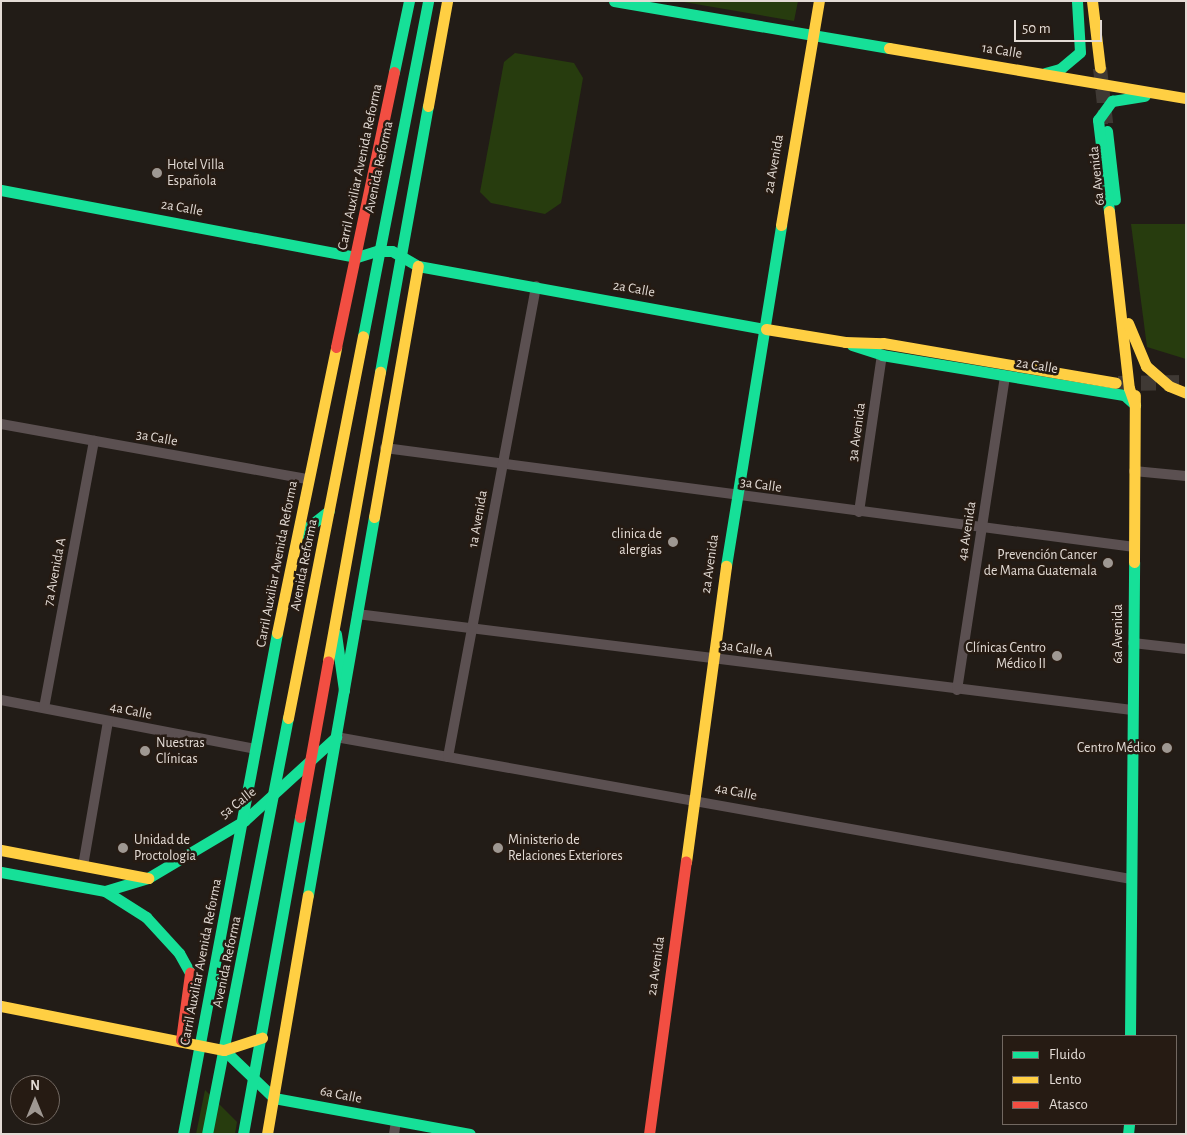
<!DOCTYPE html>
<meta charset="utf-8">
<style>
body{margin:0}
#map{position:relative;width:1187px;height:1135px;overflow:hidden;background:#221c17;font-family:"Alegreya Sans",sans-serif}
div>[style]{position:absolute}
.green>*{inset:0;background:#273c0e}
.secondary-tunnel>*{height:14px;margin-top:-7px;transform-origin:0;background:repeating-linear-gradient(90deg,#3f3934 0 14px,transparent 0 21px)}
.primary-tunnel>*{height:15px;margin-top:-7.5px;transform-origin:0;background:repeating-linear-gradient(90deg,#3f3934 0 15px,transparent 0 23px)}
.street>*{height:10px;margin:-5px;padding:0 5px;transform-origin:5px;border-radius:5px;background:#5b5051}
.fast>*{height:11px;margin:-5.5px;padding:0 5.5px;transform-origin:5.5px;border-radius:5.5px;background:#16e098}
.slow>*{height:11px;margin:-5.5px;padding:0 5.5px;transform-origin:5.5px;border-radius:5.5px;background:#ffcf43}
.jam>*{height:11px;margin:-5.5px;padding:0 5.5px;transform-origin:5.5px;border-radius:5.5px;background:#f24e42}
.dots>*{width:14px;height:14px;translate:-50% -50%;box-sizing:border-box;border:2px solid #261b13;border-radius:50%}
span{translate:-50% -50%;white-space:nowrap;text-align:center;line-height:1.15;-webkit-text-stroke:5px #261b13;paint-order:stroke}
.street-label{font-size:14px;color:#e3dbd5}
.poi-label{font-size:14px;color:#e3dbd5}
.left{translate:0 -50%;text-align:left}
.right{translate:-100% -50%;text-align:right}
.frame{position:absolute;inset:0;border:2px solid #e3dbd5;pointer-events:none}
.legend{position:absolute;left:1002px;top:1035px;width:175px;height:90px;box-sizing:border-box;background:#261b13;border:1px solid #726861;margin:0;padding:6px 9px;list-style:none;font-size:15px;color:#e3dbd5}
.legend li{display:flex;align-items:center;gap:10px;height:25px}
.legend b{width:25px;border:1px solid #726861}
.north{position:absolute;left:10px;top:1075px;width:50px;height:50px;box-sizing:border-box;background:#261b13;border:1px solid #726861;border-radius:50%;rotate:0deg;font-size:14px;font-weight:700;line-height:20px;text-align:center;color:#e3dbd5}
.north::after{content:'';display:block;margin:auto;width:18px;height:22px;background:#9f9892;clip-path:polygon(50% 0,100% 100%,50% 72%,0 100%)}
.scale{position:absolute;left:1014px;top:20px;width:88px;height:22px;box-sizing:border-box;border:2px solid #e3dbd5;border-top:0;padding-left:6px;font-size:15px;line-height:18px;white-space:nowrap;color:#e3dbd5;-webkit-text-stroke:4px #261b13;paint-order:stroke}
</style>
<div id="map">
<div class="green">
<div style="clip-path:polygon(678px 1px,798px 1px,794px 21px)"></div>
<div style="clip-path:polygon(515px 53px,574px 63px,583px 78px,561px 203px,545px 214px,491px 203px,480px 192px,504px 62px)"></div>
<div style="clip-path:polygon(1131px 224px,1186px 224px,1186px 359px,1147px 347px)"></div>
<div style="clip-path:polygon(205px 1090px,237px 1122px,235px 1134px,196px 1134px)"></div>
</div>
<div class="secondary-tunnel">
<div style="left:1100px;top:68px;width:63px;rotate:83.7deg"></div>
</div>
<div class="primary-tunnel">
<div style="left:1118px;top:383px;width:68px;rotate:-0.8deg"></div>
</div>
<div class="street">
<div style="left:1px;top:424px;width:312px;rotate:10.2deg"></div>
<div style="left:385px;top:448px;width:756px;rotate:7.53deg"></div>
<div style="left:1134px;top:471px;width:52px;rotate:5.5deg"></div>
<div style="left:859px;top:512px;width:159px;rotate:-81.7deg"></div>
<div style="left:357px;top:614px;width:781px;rotate:7.06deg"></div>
<div style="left:1133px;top:643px;width:53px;rotate:6.5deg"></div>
<div style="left:957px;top:690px;width:318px;rotate:-81.3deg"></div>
<div style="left:1px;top:700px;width:260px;rotate:10.9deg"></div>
<div style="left:44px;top:708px;width:272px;rotate:-79.4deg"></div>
<div style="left:336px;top:737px;width:808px;rotate:10.13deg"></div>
<div style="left:448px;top:757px;width:479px;rotate:-79.4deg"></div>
<div style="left:83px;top:866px;width:147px;rotate:-80.2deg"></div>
<div style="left:394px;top:1134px;width:13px;rotate:-81deg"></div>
</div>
<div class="fast">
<div style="left:614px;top:1px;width:279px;rotate:9.7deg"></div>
<div style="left:394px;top:72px;width:73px;rotate:-78.1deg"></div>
<div style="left:1045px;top:73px;width:16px;rotate:-15deg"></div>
<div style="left:1060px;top:69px;width:26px;rotate:-40deg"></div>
<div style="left:1080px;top:52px;width:51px;rotate:-93.4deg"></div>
<div style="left:1107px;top:131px;width:69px;rotate:83.4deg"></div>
<div style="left:1px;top:190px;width:362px;rotate:10.7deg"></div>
<div style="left:357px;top:257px;width:21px;rotate:-17deg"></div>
<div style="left:1109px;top:211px;width:92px;rotate:-96.9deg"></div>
<div style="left:1098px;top:120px;width:24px;rotate:-54deg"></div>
<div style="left:1112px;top:101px;width:33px;rotate:-9deg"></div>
<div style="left:377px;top:251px;width:15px"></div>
<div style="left:392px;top:251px;width:30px;rotate:30deg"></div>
<div style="left:418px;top:266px;width:354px;rotate:10.3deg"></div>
<div style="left:363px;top:336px;width:341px;rotate:-79deg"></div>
<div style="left:852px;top:345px;width:32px;rotate:18deg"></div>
<div style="left:882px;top:355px;width:245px;rotate:9.4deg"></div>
<div style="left:1124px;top:395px;width:15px;rotate:42deg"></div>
<div style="left:380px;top:372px;width:270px;rotate:-79.8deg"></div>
<div style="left:298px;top:535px;width:39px;rotate:-38deg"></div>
<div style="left:726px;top:566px;width:345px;rotate:-80.8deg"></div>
<div style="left:336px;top:634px;width:57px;rotate:81.9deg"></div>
<div style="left:1px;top:872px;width:106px;rotate:10.4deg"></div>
<div style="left:105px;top:891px;width:49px;rotate:32.4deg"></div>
<div style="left:146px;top:917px;width:49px;rotate:47.5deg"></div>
<div style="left:179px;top:953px;width:23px;rotate:61deg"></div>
<div style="left:105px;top:891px;width:45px;rotate:-16.8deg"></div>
<div style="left:148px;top:878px;width:112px;rotate:-30.7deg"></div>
<div style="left:244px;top:821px;width:125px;rotate:-42.4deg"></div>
<div style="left:308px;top:895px;width:384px;rotate:-80.1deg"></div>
<div style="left:1130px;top:1036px;width:474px;rotate:-89.5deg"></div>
<div style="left:224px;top:1050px;width:69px;rotate:43.8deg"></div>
<div style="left:274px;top:1098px;width:199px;rotate:10.4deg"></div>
<div style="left:183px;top:1134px;width:510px;rotate:-79.37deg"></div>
<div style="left:207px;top:1134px;width:424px;rotate:-79deg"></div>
<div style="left:243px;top:1134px;width:322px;rotate:-79.8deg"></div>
<div style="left:1128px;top:1134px;width:10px;rotate:-84deg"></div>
</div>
<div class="slow">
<div style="left:1092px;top:1px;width:67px;rotate:83.2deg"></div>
<div style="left:889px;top:48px;width:301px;rotate:9.6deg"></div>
<div style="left:428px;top:106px;width:107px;rotate:-79.7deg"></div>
<div style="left:1109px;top:211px;width:178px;rotate:83.6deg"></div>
<div style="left:1129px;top:388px;width:18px;rotate:71deg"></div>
<div style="left:781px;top:225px;width:227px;rotate:-80.4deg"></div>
<div style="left:1128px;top:323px;width:47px;rotate:67.3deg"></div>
<div style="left:1146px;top:366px;width:30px;rotate:41deg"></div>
<div style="left:1169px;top:386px;width:18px;rotate:22deg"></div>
<div style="left:766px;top:329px;width:80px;rotate:9.3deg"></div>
<div style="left:845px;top:342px;width:38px;rotate:2deg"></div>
<div style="left:883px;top:343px;width:236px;rotate:9.7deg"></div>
<div style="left:374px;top:517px;width:255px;rotate:-80.1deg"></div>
<div style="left:1134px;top:562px;width:167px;rotate:-89.7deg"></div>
<div style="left:277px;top:633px;width:292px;rotate:-78.3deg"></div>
<div style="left:328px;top:661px;width:294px;rotate:-79.8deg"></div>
<div style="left:288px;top:718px;width:389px;rotate:-78.9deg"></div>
<div style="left:1px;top:850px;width:150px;rotate:10.8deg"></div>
<div style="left:686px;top:862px;width:299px;rotate:-82.3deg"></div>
<div style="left:1px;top:1006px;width:227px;rotate:11.2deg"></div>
<div style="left:224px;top:1050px;width:40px;rotate:-18deg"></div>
<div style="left:267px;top:1134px;width:242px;rotate:-80.3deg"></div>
</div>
<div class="jam">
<div style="left:336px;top:347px;width:281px;rotate:-78.1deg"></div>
<div style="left:300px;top:817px;width:158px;rotate:-79.8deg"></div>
<div style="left:181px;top:1040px;width:68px;rotate:-82.3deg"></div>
<div style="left:649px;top:1134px;width:275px;rotate:-82.3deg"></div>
</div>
<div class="dots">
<div style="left:157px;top:173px;background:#9f9892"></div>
<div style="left:673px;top:542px;background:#9f9892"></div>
<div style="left:1108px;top:563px;background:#9f9892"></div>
<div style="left:1057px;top:656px;background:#9f9892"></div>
<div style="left:1167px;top:748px;background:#9f9892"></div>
<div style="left:145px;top:751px;background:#9f9892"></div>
<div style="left:123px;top:848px;background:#9f9892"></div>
<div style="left:498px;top:848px;background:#9f9892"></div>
</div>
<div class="street-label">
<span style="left:1002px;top:51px;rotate:9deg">1a Calle</span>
<span style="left:774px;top:164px;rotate:-80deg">2a Avenida</span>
<span style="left:360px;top:167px;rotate:-78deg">Carril Auxiliar Avenida Reforma</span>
<span style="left:379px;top:167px;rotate:-78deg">Avenida Reforma</span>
<span style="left:1097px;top:176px;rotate:-96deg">6a Avenida</span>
<span style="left:182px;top:208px;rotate:10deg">2a Calle</span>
<span style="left:634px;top:289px;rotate:10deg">2a Calle</span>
<span style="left:1037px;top:366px;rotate:9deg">2a Calle</span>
<span style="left:857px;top:432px;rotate:-82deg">3a Avenida</span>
<span style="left:157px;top:438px;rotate:10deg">3a Calle</span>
<span style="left:761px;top:485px;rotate:8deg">3a Calle</span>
<span style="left:478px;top:519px;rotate:-80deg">1a Avenida</span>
<span style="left:967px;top:531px;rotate:-81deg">4a Avenida</span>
<span style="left:277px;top:564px;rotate:-79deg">Carril Auxiliar Avenida Reforma</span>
<span style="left:710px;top:564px;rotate:-82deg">2a Avenida</span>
<span style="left:304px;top:565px;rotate:-79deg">Avenida Reforma</span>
<span style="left:55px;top:572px;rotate:-79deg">7a Avenida A</span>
<span style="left:1118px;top:634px;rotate:-90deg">6a Avenida</span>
<span style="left:747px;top:649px;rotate:8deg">3a Calle A</span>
<span style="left:131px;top:711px;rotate:11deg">4a Calle</span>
<span style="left:736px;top:792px;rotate:11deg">4a Calle</span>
<span style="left:238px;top:803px;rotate:-38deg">5a Calle</span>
<span style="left:201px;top:962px;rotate:-79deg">Carril Auxiliar Avenida Reforma</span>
<span style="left:227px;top:962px;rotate:-78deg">Avenida Reforma</span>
<span style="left:656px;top:966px;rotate:-82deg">2a Avenida</span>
<span style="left:341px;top:1095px;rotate:11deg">6a Calle</span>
</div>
<div class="poi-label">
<span class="left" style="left:167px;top:173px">Hotel Villa<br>Española</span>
<span class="right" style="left:662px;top:542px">clinica de<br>alergias</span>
<span class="right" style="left:1097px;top:563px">Prevención Cancer<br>de Mama Guatemala</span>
<span class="right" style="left:1046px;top:656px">Clínicas Centro<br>Médico II</span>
<span class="left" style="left:156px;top:751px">Nuestras<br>Clínicas</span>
<span class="right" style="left:1156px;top:748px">Centro Médico</span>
<span class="left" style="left:134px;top:848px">Unidad de<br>Proctologia</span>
<span class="left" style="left:508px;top:848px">Ministerio de<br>Relaciones Exteriores</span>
</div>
<div class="frame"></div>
<ul class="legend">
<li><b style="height:6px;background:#16e098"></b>Fluido</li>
<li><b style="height:6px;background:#ffcf43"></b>Lento</li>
<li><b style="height:6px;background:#f24e42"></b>Atasco</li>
</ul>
<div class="north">N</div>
<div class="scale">50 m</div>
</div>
